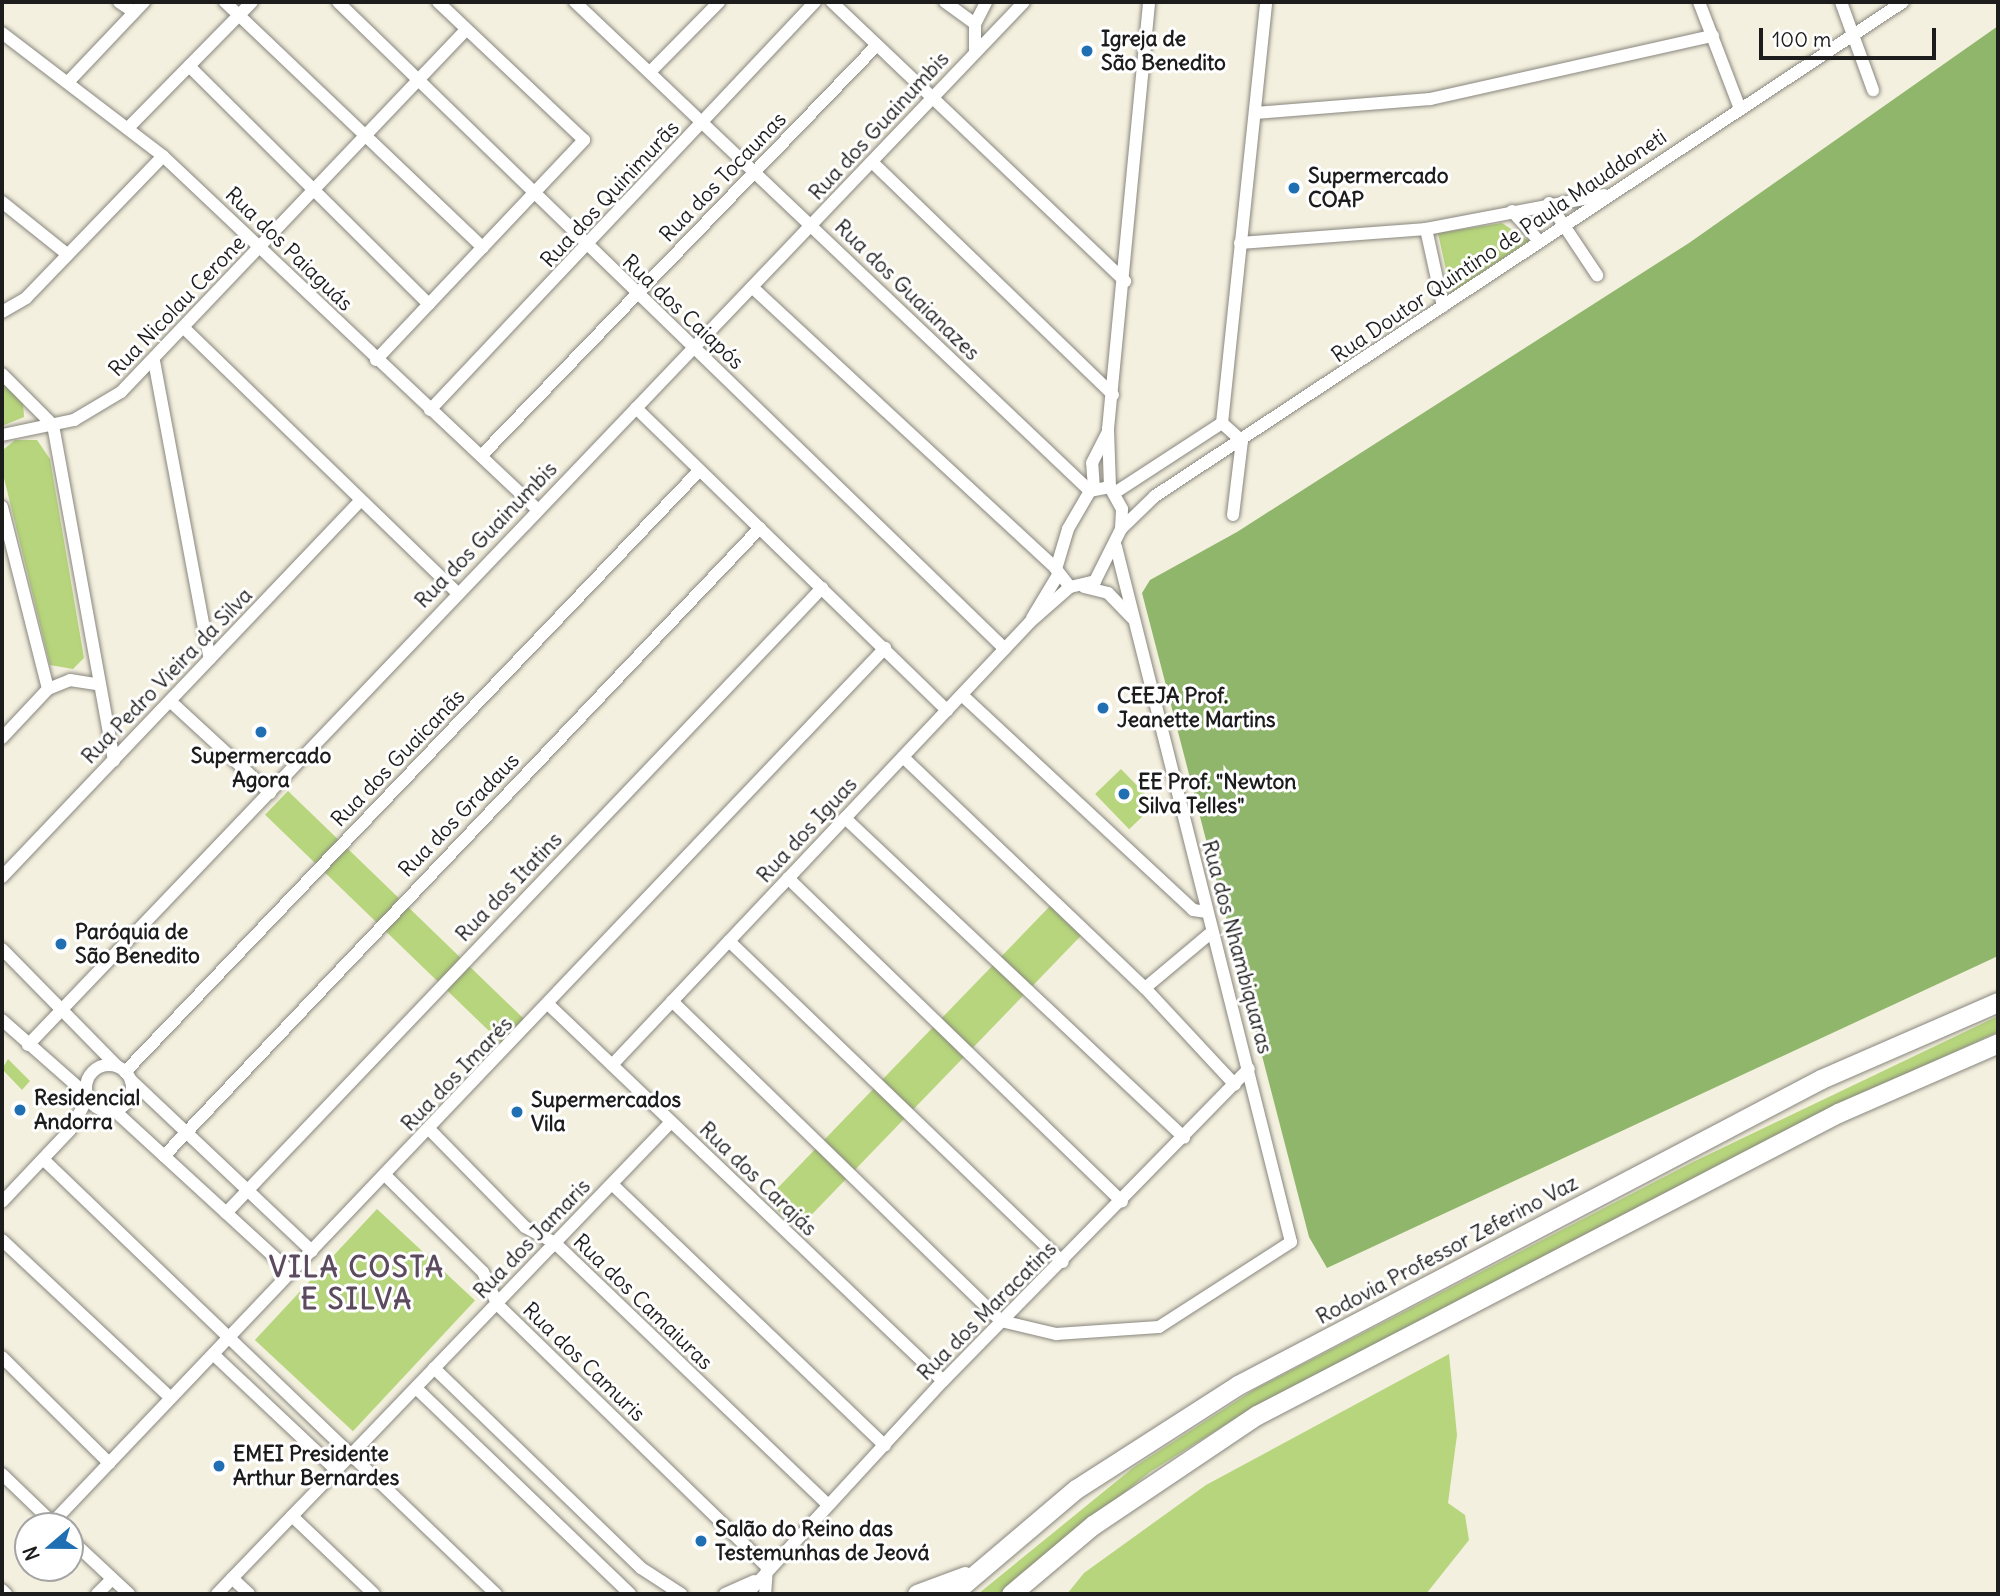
<!DOCTYPE html>
<meta charset="utf-8">
<style>
body{margin:0}
#map{position:relative;width:2000px;height:1596px;overflow:hidden;background:#f4f0df;font-family:Delius,sans-serif}
div>[style]{position:absolute}
.green>*{inset:0;background:#b6d57c;transform-origin:0 0}
.forest>*{inset:0;background:#90b66c}
.roads{filter:drop-shadow(0 0 2px #88867e) drop-shadow(0 0 2px #88867e)}
.minor>*{height:12px;margin:-6px;padding:0 6px;transform-origin:6px;border-radius:6px;background:#fff}
.minor>.ring{margin:-6px;padding:0;box-sizing:content-box;background:none;border:12px solid #fff;border-radius:50%}
.highway>*{height:19px;margin:-9.5px;padding:0 9.5px;transform-origin:9.5px;border-radius:9.5px;background:#fff}
.dots>*{width:19px;height:19px;translate:-50% -50%;box-sizing:border-box;border:4px solid #fff;border-radius:50%}
span{translate:-50% -50%;white-space:nowrap;text-align:center;line-height:1.15;-webkit-text-stroke:6px #fff;paint-order:stroke}
.poi-label{font-size:21px;color:#1c1c1c;font-weight:700}
.left{translate:0 -50%;text-align:left}
.street-label{font-size:21px;color:#1c1c1c}
.district-label{font-size:28px;color:#5c4a5e;font-weight:700;letter-spacing:2px}
.frame{position:absolute;inset:0;border:4px solid #1c1c1c;pointer-events:none}
.north{position:absolute;left:14px;top:1512px;width:70px;height:70px;box-sizing:border-box;background:#fff;border:2px solid #a4a4a4;border-radius:50%;rotate:250deg;font-size:19px;font-weight:700;line-height:28px;text-align:center;color:#1c1c1c}
.north::after{content:'';display:block;margin:auto;width:24px;height:32px;background:#1f6fb2;clip-path:polygon(50% 0,100% 100%,50% 72%,0 100%)}
.scale{position:absolute;left:1759px;top:28px;width:177px;height:32px;box-sizing:border-box;border:4px solid #1c1c1c;border-top:0;padding-left:9px;font-size:21px;line-height:24px;white-space:nowrap;color:#1c1c1c;-webkit-text-stroke:5px #fff;paint-order:stroke}
</style>
<div id="map">
<div class="green">
<div style="clip-path:polygon(1502px 223px,1529px 241px,1451px 293px,1438px 233px)"></div>
<div style="clip-path:polygon(2px 381px,23px 402px,24px 417px,2px 426px)"></div>
<div style="clip-path:polygon(15px 440px,37px 440px,50px 459px,84px 658px,73px 669px,50px 665px,2px 470px,3px 450px)"></div>
<div style="left:1121px;top:769px;width:49px;height:36px;rotate:46deg"></div>
<div style="left:288px;top:791px;width:329px;height:33px;rotate:44deg"></div>
<div style="left:1050px;top:906px;width:43px;height:408px;rotate:44deg"></div>
<div style="clip-path:polygon(1998px 1016px,1998px 1032px,1867px 1092px,1257px 1405px,1150px 1472px,999px 1594px,978px 1594px,1134px 1467px,1255px 1389px,1693px 1162px)"></div>
<div style="clip-path:polygon(8px 1059px,30px 1081px,22px 1090px,2px 1069px)"></div>
<div style="left:377px;top:1209px;width:134px;height:179px;rotate:43deg"></div>
<div style="clip-path:polygon(1449px 1354px,1457px 1435px,1448px 1503px,1465px 1515px,1469px 1540px,1426px 1594px,1067px 1594px,1084px 1573px,1206px 1485px)"></div>
</div>
<div class="forest">
<div style="clip-path:polygon(1998px 26px,1998px 956px,1327px 1268px,1309px 1237px,1142px 593px,1150px 580px,1237px 532px,1689px 243px)"></div>
</div>
<div class="roads">
<div class="minor">
<div style="left:119px;top:2px;width:18px;rotate:34deg"></div>
<div style="left:225px;top:2px;width:356px;rotate:43.6deg"></div>
<div style="left:338px;top:2px;width:929px;rotate:44.13deg"></div>
<div style="left:575px;top:2px;width:710px;rotate:43.52deg"></div>
<div style="left:832px;top:2px;width:405px;rotate:43.6deg"></div>
<div style="left:945px;top:2px;width:37px;rotate:36deg"></div>
<div style="left:1699px;top:2px;width:115px;rotate:69deg"></div>
<div style="left:1841px;top:2px;width:94px;rotate:70deg"></div>
<div style="left:2px;top:33px;width:203px;rotate:37.4deg"></div>
<div style="left:163px;top:156px;width:514px;rotate:43.35deg"></div>
<div style="left:975px;top:53px;width:29px;rotate:-90deg"></div>
<div style="left:975px;top:24px;width:25px;rotate:-63deg"></div>
<div style="left:189px;top:66px;width:338px;rotate:44.8deg"></div>
<div style="left:650px;top:72px;width:98px;rotate:-45.4deg"></div>
<div style="left:70px;top:80px;width:108px;rotate:-46.5deg"></div>
<div style="left:1255px;top:113px;width:176px;rotate:-4.6deg"></div>
<div style="left:1430px;top:99px;width:290px;rotate:-12.6deg"></div>
<div style="left:129px;top:127px;width:175px;rotate:-45.5deg"></div>
<div style="left:872px;top:162px;width:335px;rotate:44deg"></div>
<div style="left:2px;top:202px;width:83px;rotate:38.7deg"></div>
<div style="left:1549px;top:203px;width:87px;rotate:56.3deg"></div>
<div style="left:1512px;top:211px;width:40px;rotate:48deg"></div>
<div style="left:1426px;top:229px;width:79px;rotate:77.6deg"></div>
<div style="left:1240px;top:243px;width:187px;rotate:-4.3deg"></div>
<div style="left:1426px;top:229px;width:181px;rotate:-10.8deg"></div>
<div style="left:752px;top:287px;width:415px;rotate:42.8deg"></div>
<div style="left:2px;top:312px;width:28px;rotate:-30deg"></div>
<div style="left:26px;top:298px;width:197px;rotate:-46deg"></div>
<div style="left:184px;top:328px;width:379px;rotate:44.1deg"></div>
<div style="left:376px;top:360px;width:303px;rotate:-46.6deg"></div>
<div style="left:584px;top:140px;width:201px;rotate:-136.6deg"></div>
<div style="left:154px;top:361px;width:303px;rotate:79.4deg"></div>
<div style="left:2px;top:374px;width:72px;rotate:45deg"></div>
<div style="left:53px;top:425px;width:341px;rotate:79.7deg"></div>
<div style="left:636px;top:408px;width:434px;rotate:44.2deg"></div>
<div style="left:430px;top:410px;width:561px;rotate:-46.66deg"></div>
<div style="left:2px;top:435px;width:74px;rotate:-11.8deg"></div>
<div style="left:74px;top:420px;width:55px;rotate:-30.8deg"></div>
<div style="left:121px;top:392px;width:499px;rotate:-46.4deg"></div>
<div style="left:1242px;top:441px;width:27px;rotate:-138deg"></div>
<div style="left:1222px;top:423px;width:423px;rotate:-84deg"></div>
<div style="left:481px;top:456px;width:571px;rotate:-46.06deg"></div>
<div style="left:1110px;top:487px;width:58px;rotate:-92deg"></div>
<div style="left:1108px;top:429px;width:429px;rotate:-84.5deg"></div>
<div style="left:1094px;top:489px;width:26px;rotate:-94deg"></div>
<div style="left:1092px;top:463px;width:34px;rotate:-63deg"></div>
<div style="left:1116px;top:492px;width:126px;rotate:-33.1deg"></div>
<div style="left:2px;top:507px;width:188px;rotate:75.8deg"></div>
<div style="left:1233px;top:515px;width:75px;rotate:-83.1deg"></div>
<div style="left:1121px;top:529px;width:47px;rotate:-44.1deg"></div>
<div style="left:1155px;top:496px;width:896px;rotate:-33.44deg"></div>
<div style="left:1084px;top:587px;width:25px;rotate:14deg"></div>
<div style="left:1108px;top:593px;width:36px;rotate:46deg"></div>
<div style="left:1032px;top:618px;width:50px;rotate:-58.8deg"></div>
<div style="left:962px;top:695px;width:316px;rotate:42.9deg"></div>
<div style="left:1193px;top:910px;width:14px;rotate:8deg"></div>
<div style="left:170px;top:701px;width:136px;rotate:42.6deg"></div>
<div style="left:2px;top:738px;width:67px;rotate:-46.8deg"></div>
<div style="left:48px;top:689px;width:24px;rotate:-22deg"></div>
<div style="left:70px;top:680px;width:30px;rotate:9deg"></div>
<div style="left:903px;top:757px;width:335px;rotate:43.7deg"></div>
<div style="left:1145px;top:988px;width:132px;rotate:47.1deg"></div>
<div style="left:845px;top:818px;width:466px;rotate:43.3deg"></div>
<div style="left:2px;top:877px;width:519px;rotate:-46.4deg"></div>
<div style="left:788px;top:878px;width:465px;rotate:44.1deg"></div>
<div style="left:729px;top:941px;width:463px;rotate:43.9deg"></div>
<div style="left:2px;top:949px;width:164px;rotate:45.5deg"></div>
<div style="left:1145px;top:988px;width:87px;rotate:-39.9deg"></div>
<div style="left:672px;top:1001px;width:459px;rotate:44.2deg"></div>
<div style="left:1001px;top:1321px;width:57px;rotate:13.3deg"></div>
<div style="left:1056px;top:1334px;width:103px;rotate:-3.9deg"></div>
<div style="left:1159px;top:1327px;width:157px;rotate:-32.8deg"></div>
<div style="left:1291px;top:1242px;width:717px;rotate:-104.13deg"></div>
<div style="left:548px;top:1004px;width:546px;rotate:43.66deg"></div>
<div style="left:2px;top:1020px;width:113px;rotate:41.4deg"></div>
<div style="left:28px;top:1045px;width:1442px;rotate:-46.32deg"></div>
<div style="left:612px;top:1065px;width:609px;rotate:-46.66deg"></div>
<div style="left:1030px;top:622px;width:53px;rotate:-41.2deg"></div>
<div style="left:1070px;top:587px;width:26px;rotate:-13deg"></div>
<div style="left:1095px;top:581px;width:58px;rotate:-63.4deg"></div>
<div style="left:1121px;top:529px;width:20px;rotate:-87deg"></div>
<div style="left:1122px;top:509px;width:25px;rotate:-119deg"></div>
<div style="left:1110px;top:487px;width:20px;rotate:169deg"></div>
<div style="left:1090px;top:491px;width:44px;rotate:120.1deg"></div>
<div style="left:1068px;top:529px;width:42px;rotate:106.7deg"></div>
<div style="left:1056px;top:569px;width:23px;rotate:52deg"></div>
<div class="ring" style="left:86px;top:1065px;width:34px;height:34px"></div>
<div style="left:125px;top:1072px;width:831px;rotate:-46.32deg"></div>
<div style="left:131px;top:1080px;width:249px;rotate:43.4deg"></div>
<div style="left:115px;top:1111px;width:239px;rotate:42.5deg"></div>
<div style="left:430px;top:1130px;width:136px;rotate:45.6deg"></div>
<div style="left:525px;top:1227px;width:34px;rotate:28deg"></div>
<div style="left:555px;top:1243px;width:378px;rotate:43.8deg"></div>
<div style="left:164px;top:1156px;width:866px;rotate:-46.5deg"></div>
<div style="left:43px;top:1159px;width:628px;rotate:43.84deg"></div>
<div style="left:386px;top:1176px;width:136px;rotate:44.7deg"></div>
<div style="left:483px;top:1272px;width:35px;rotate:66deg"></div>
<div style="left:497px;top:1304px;width:377px;rotate:44.2deg"></div>
<div style="left:767px;top:1567px;width:27px;rotate:94deg"></div>
<div style="left:612px;top:1184px;width:378px;rotate:43.8deg"></div>
<div style="left:2px;top:1202px;width:99px;rotate:-46.6deg"></div>
<div style="left:70px;top:1130px;width:37px;rotate:-61deg"></div>
<div style="left:226px;top:1213px;width:864px;rotate:-46.36deg"></div>
<div style="left:2px;top:1240px;width:231px;rotate:43.1deg"></div>
<div style="left:213px;top:1354px;width:169px;rotate:43.3deg"></div>
<div style="left:2px;top:1357px;width:151px;rotate:44.7deg"></div>
<div style="left:434px;top:1368px;width:288px;rotate:44deg"></div>
<div style="left:641px;top:1568px;width:48px;rotate:33deg"></div>
<div style="left:416px;top:1388px;width:297px;rotate:43.9deg"></div>
<div style="left:2px;top:1474px;width:75px;rotate:43.9deg"></div>
<div style="left:292px;top:1516px;width:113px;rotate:43.6deg"></div>
<div style="left:53px;top:1522px;width:1207px;rotate:-46.41deg"></div>
<div style="left:70px;top:1539px;width:81px;rotate:43deg"></div>
<div style="left:232px;top:1578px;width:23px;rotate:43deg"></div>
<div style="left:2px;top:1590px;width:6px;rotate:45deg"></div>
<div style="left:97px;top:1594px;width:21px;rotate:-45deg"></div>
<div style="left:217px;top:1594px;width:655px;rotate:-46.11deg"></div>
<div style="left:725px;top:1594px;width:32px;rotate:-24deg"></div>
<div style="left:747px;top:1594px;width:289px;rotate:-47.4deg"></div>
<div style="left:943px;top:1381px;width:437px;rotate:-45.6deg"></div>
</div>
<div class="highway">
<div style="left:917px;top:1594px;width:51px;rotate:-20.6deg"></div>
<div style="left:952px;top:1594px;width:162px;rotate:-40.3deg"></div>
<div style="left:1076px;top:1489px;width:193px;rotate:-32.7deg"></div>
<div style="left:1238px;top:1385px;width:658px;rotate:-27.69deg"></div>
<div style="left:1821px;top:1079px;width:193px;rotate:-23.5deg"></div>
<div style="left:1011px;top:1594px;width:107px;rotate:-40.1deg"></div>
<div style="left:1093px;top:1525px;width:197px;rotate:-33.9deg"></div>
<div style="left:1257px;top:1415px;width:655px;rotate:-27.47deg"></div>
<div style="left:1838px;top:1113px;width:175px;rotate:-23.6deg"></div>
</div>
</div>
<div class="dots">
<div style="left:1087px;top:51px;background:#1f6fb2"></div>
<div style="left:1294px;top:188px;background:#1f6fb2"></div>
<div style="left:1103px;top:708px;background:#1f6fb2"></div>
<div style="left:261px;top:732px;background:#1f6fb2"></div>
<div style="left:1124px;top:794px;background:#1f6fb2"></div>
<div style="left:61px;top:944px;background:#1f6fb2"></div>
<div style="left:20px;top:1110px;background:#1f6fb2"></div>
<div style="left:517px;top:1112px;background:#1f6fb2"></div>
<div style="left:219px;top:1466px;background:#1f6fb2"></div>
<div style="left:701px;top:1541px;background:#1f6fb2"></div>
</div>
<div class="poi-label">
<span class="left" style="left:1101px;top:51px">Igreja de<br>São Benedito</span>
<span class="left" style="left:1308px;top:188px">Supermercado<br>COAP</span>
<span class="left" style="left:1117px;top:708px">CEEJA Prof.<br>Jeanette Martins</span>
<span style="left:261px;top:768px">Supermercado<br>Agora</span>
<span class="left" style="left:1138px;top:794px">EE Prof. "Newton<br>Silva Telles"</span>
<span class="left" style="left:75px;top:944px">Paróquia de<br>São Benedito</span>
<span class="left" style="left:34px;top:1110px">Residencial<br>Andorra</span>
<span class="left" style="left:531px;top:1112px">Supermercados<br>Vila</span>
<span class="left" style="left:233px;top:1466px">EMEI Presidente<br>Arthur Bernardes</span>
<span class="left" style="left:715px;top:1541px">Salão do Reino das<br>Testemunhas de Jeová</span>
</div>
<div class="street-label">
<span style="left:879px;top:126px;rotate:-47deg">Rua dos Guainumbis</span>
<span style="left:723px;top:177px;rotate:-46deg">Rua dos Tocaunas</span>
<span style="left:610px;top:194px;rotate:-47deg">Rua dos Quinimurãs</span>
<span style="left:1499px;top:246px;rotate:-34deg">Rua Doutor Quintino de Paula Mauddoneti</span>
<span style="left:289px;top:249px;rotate:44deg">Rua dos Paiaguás</span>
<span style="left:907px;top:290px;rotate:44deg">Rua dos Guaianazes</span>
<span style="left:177px;top:306px;rotate:-46deg">Rua Nicolau Cerone</span>
<span style="left:683px;top:312px;rotate:43deg">Rua dos Caiapós</span>
<span style="left:486px;top:535px;rotate:-46deg">Rua dos Guainumbis</span>
<span style="left:167px;top:676px;rotate:-46deg">Rua Pedro Vieira da Silva</span>
<span style="left:398px;top:758px;rotate:-46deg">Rua dos Guaicanãs</span>
<span style="left:459px;top:815px;rotate:-46deg">Rua dos Gradaus</span>
<span style="left:807px;top:830px;rotate:-47deg">Rua dos Iguas</span>
<span style="left:509px;top:887px;rotate:-46deg">Rua dos Itatins</span>
<span style="left:1237px;top:947px;rotate:75deg">Rua dos Nhambiquaras</span>
<span style="left:457px;top:1074px;rotate:-46deg">Rua dos Imarés</span>
<span style="left:758px;top:1179px;rotate:44deg">Rua dos Carajás</span>
<span style="left:532px;top:1239px;rotate:-46deg">Rua dos Jamaris</span>
<span style="left:1447px;top:1250px;rotate:-28deg">Rodovia Professor Zeferino Vaz</span>
<span style="left:643px;top:1302px;rotate:44deg">Rua dos Camaiuras</span>
<span style="left:987px;top:1311px;rotate:-45deg">Rua dos Maracatins</span>
<span style="left:584px;top:1362px;rotate:44deg">Rua dos Camuris</span>
</div>
<div class="district-label">
<span style="left:357px;top:1283px">VILA COSTA<br>E SILVA</span>
</div>
<div class="frame"></div>
<div class="north">N</div>
<div class="scale">100 m</div>
</div>
